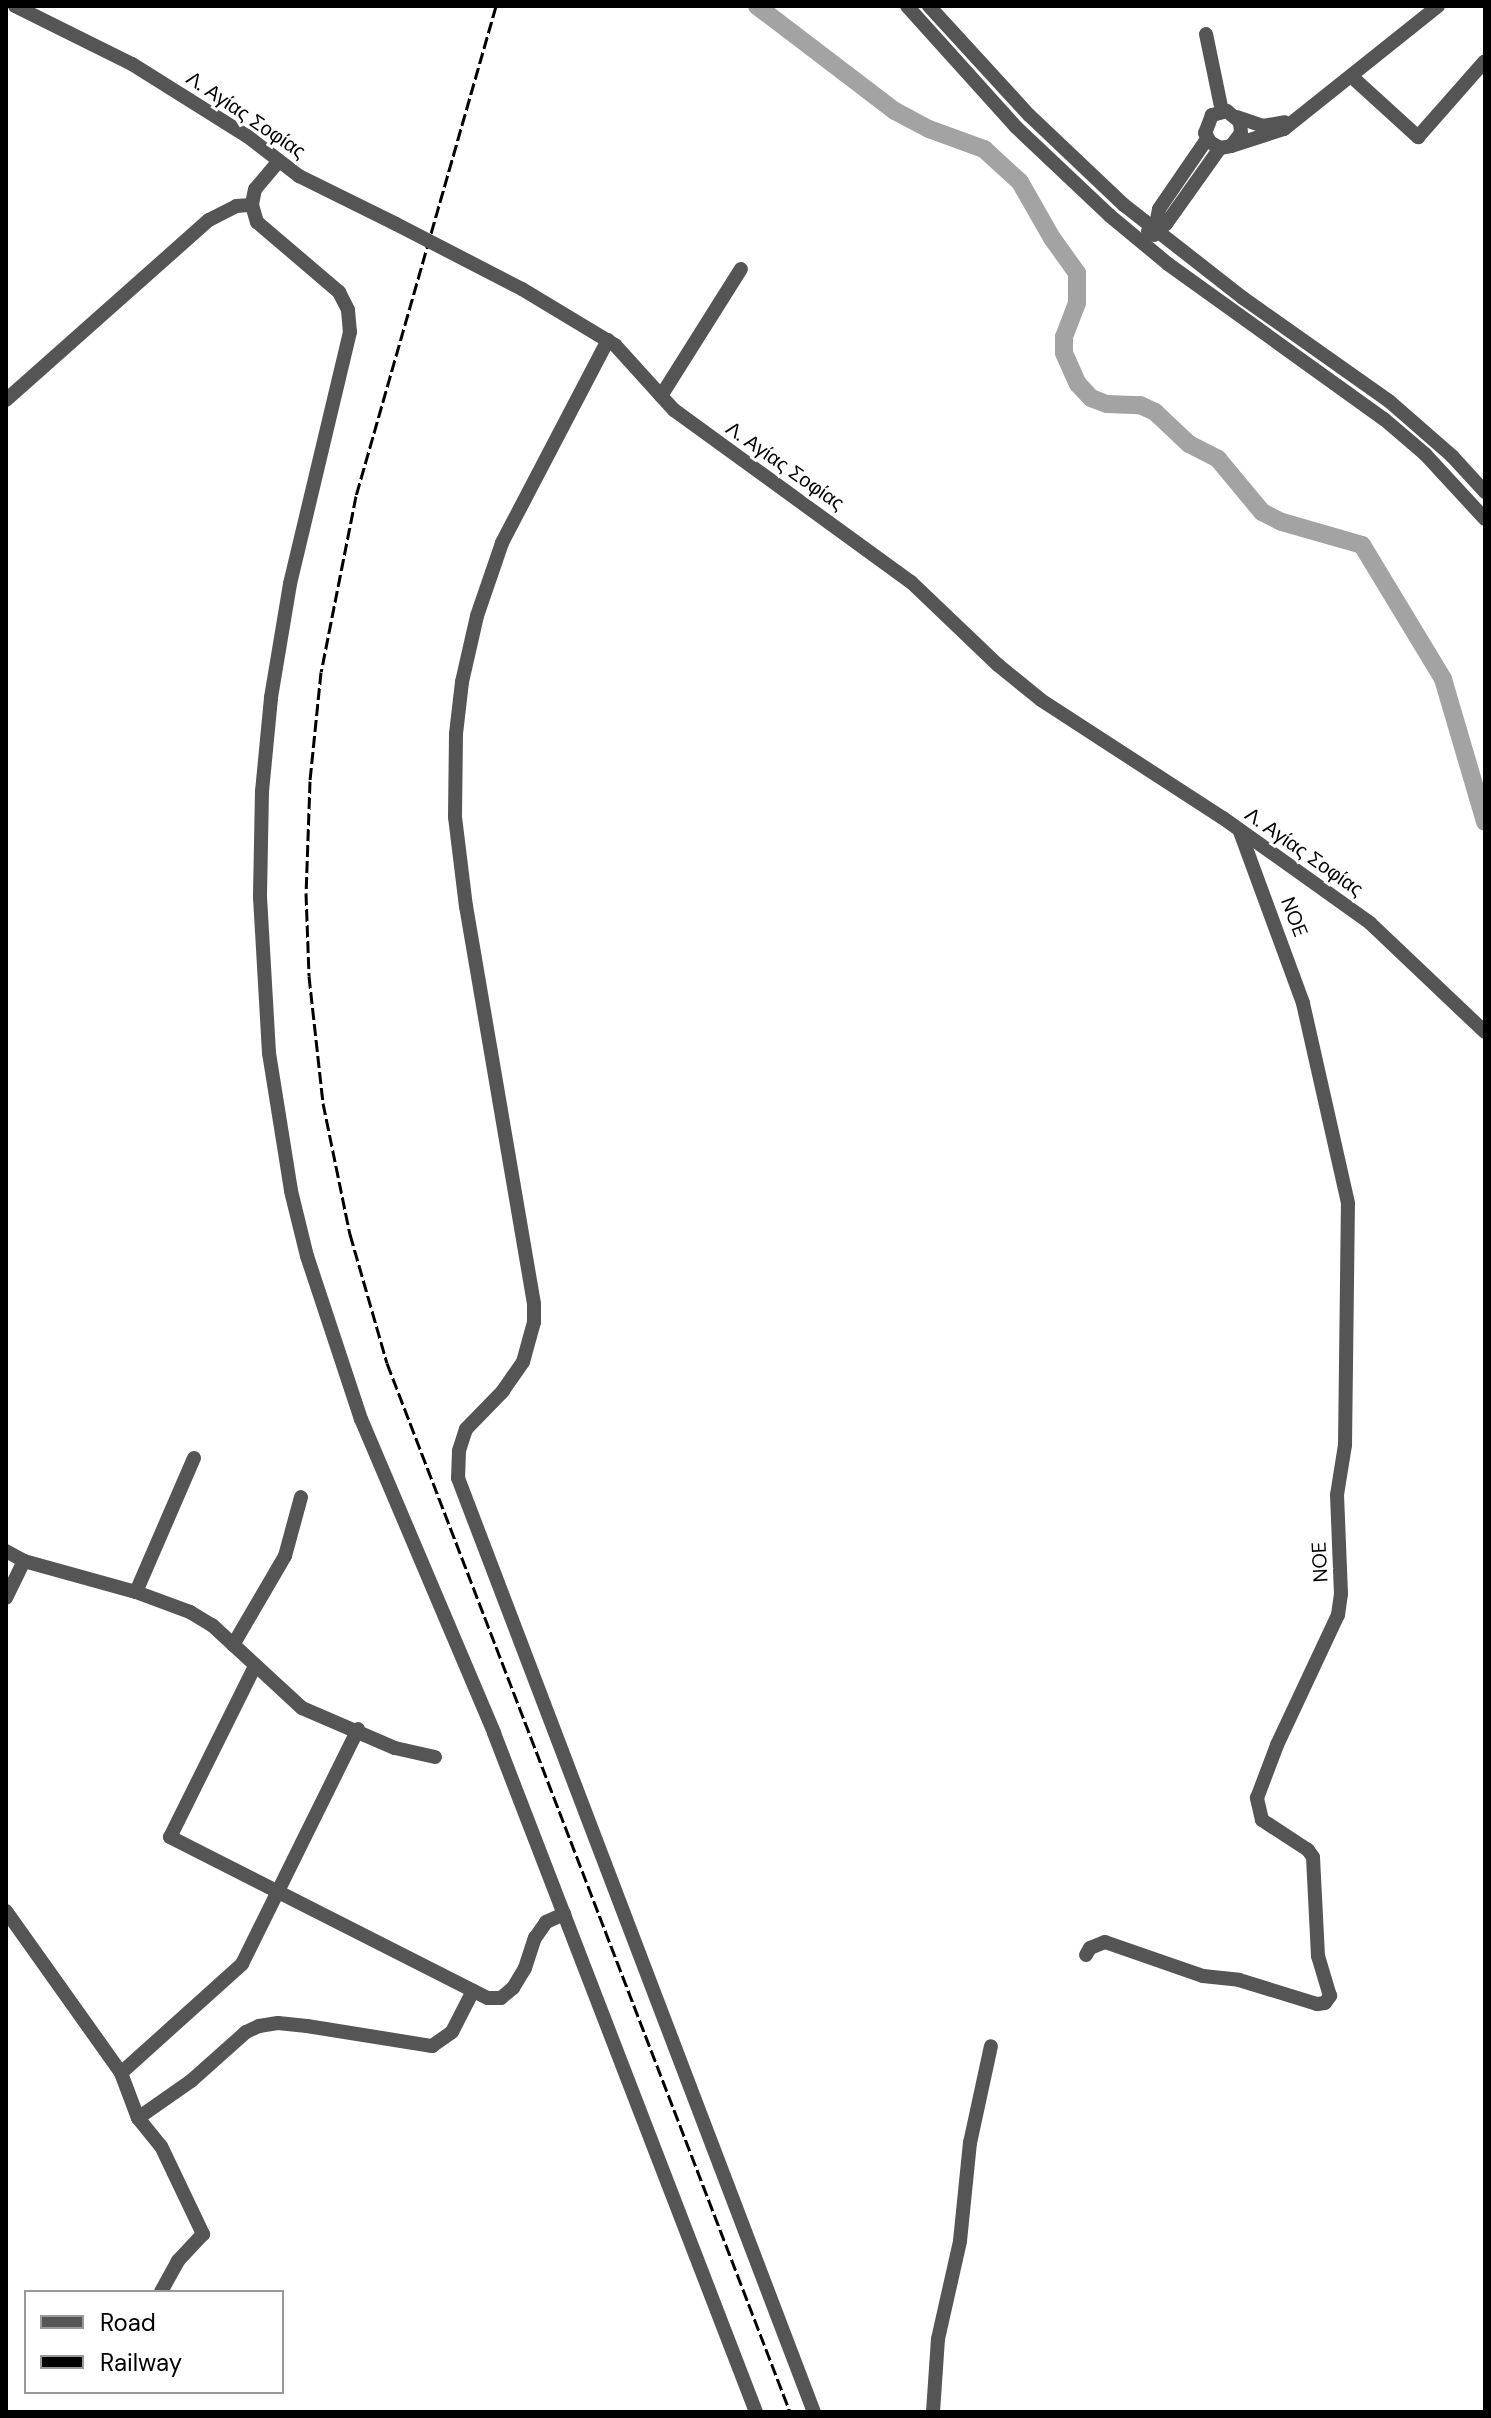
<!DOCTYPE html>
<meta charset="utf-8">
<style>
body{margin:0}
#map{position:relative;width:1491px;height:2418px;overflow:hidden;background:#fff;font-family:"DM Sans",sans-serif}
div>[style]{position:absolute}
.river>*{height:18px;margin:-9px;padding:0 9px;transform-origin:9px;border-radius:9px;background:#a3a3a3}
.minor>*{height:14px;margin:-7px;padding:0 7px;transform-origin:7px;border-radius:7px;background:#555}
.rail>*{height:3px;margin-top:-1.5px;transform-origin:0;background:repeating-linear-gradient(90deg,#000 0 12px,transparent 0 16px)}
.minor-bridge>*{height:14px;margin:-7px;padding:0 7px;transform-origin:7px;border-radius:7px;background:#555}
span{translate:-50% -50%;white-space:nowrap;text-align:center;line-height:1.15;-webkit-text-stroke:6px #fff;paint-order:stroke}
.street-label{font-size:20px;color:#000}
.frame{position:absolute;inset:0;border:8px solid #000;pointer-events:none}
.legend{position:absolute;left:24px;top:2290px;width:260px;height:104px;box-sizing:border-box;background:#fff;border:2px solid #999;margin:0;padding:10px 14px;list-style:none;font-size:24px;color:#000}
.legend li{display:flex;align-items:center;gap:16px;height:40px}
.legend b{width:40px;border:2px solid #999}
</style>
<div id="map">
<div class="river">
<div style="left:757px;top:6px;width:173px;rotate:37.3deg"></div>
<div style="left:895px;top:111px;width:38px;rotate:28deg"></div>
<div style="left:929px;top:129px;width:59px;rotate:20deg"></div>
<div style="left:984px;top:149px;width:49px;rotate:42.5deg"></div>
<div style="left:1020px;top:182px;width:64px;rotate:60.3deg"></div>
<div style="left:1052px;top:238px;width:43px;rotate:54.5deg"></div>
<div style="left:1077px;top:273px;width:30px;rotate:90deg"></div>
<div style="left:1077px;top:303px;width:36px;rotate:111deg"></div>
<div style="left:1064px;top:337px;width:16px;rotate:90deg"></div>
<div style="left:1064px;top:353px;width:34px;rotate:66deg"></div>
<div style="left:1078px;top:384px;width:19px;rotate:47deg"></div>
<div style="left:1091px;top:398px;width:17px;rotate:21deg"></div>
<div style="left:1107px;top:404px;width:33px;rotate:2deg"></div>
<div style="left:1140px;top:405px;width:17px;rotate:25deg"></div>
<div style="left:1155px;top:412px;width:47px;rotate:43.3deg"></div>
<div style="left:1189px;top:444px;width:33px;rotate:27deg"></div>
<div style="left:1218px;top:459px;width:69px;rotate:50.3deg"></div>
<div style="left:1262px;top:512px;width:22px;rotate:27deg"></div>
<div style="left:1282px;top:522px;width:83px;rotate:16deg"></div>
<div style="left:1362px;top:545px;width:157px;rotate:58.8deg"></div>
<div style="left:1443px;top:679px;width:149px;rotate:73.6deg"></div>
</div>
<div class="minor">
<div style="left:15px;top:6px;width:131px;rotate:26.4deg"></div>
<div style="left:132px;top:64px;width:136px;rotate:32.1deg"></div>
<div style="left:247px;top:136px;width:66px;rotate:37.6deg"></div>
<div style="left:299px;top:176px;width:108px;rotate:26.3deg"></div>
<div style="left:907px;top:6px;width:163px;rotate:48deg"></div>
<div style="left:1016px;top:127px;width:128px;rotate:43.4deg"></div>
<div style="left:1109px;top:215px;width:77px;rotate:39.7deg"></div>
<div style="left:1168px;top:264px;width:266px;rotate:35.7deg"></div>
<div style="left:1384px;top:419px;width:54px;rotate:40.5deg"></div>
<div style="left:1425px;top:454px;width:88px;rotate:47.3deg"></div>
<div style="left:929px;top:6px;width:148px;rotate:47.5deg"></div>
<div style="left:1029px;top:115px;width:131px;rotate:43.5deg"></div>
<div style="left:1124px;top:205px;width:151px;rotate:38deg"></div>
<div style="left:1243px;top:298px;width:179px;rotate:35.2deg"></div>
<div style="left:1389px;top:401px;width:84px;rotate:41.1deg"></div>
<div style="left:1452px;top:456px;width:49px;rotate:47.5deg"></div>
<div style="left:1206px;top:34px;width:79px;rotate:78.3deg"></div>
<div style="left:1351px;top:76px;width:91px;rotate:42.3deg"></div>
<div style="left:1418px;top:137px;width:101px;rotate:-48.6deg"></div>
<div style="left:1237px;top:117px;width:28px;rotate:19deg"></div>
<div style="left:1263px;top:126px;width:22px;rotate:-10deg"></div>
<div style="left:1231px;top:146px;width:16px;rotate:-52deg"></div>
<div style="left:1241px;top:133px;width:11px;rotate:-95deg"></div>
<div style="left:1240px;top:122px;width:17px;rotate:-140deg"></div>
<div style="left:1227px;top:111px;width:16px;rotate:165deg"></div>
<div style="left:1212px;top:115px;width:19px;rotate:111deg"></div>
<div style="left:1205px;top:133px;width:10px;rotate:61deg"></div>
<div style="left:1210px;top:142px;width:12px;rotate:31deg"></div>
<div style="left:1220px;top:148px;width:11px;rotate:-10deg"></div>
<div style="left:1231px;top:146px;width:56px;rotate:-17.8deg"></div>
<div style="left:1284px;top:129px;width:197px;rotate:-38.6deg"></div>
<div style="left:278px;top:162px;width:35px;rotate:130deg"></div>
<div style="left:255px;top:189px;width:16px;rotate:101deg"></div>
<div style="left:252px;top:205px;width:18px;rotate:74deg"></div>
<div style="left:257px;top:222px;width:108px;rotate:40.5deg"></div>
<div style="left:339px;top:292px;width:20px;rotate:63deg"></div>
<div style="left:348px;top:310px;width:22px;rotate:85deg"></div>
<div style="left:350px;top:332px;width:259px;rotate:103.4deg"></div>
<div style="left:290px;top:584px;width:116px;rotate:99.5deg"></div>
<div style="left:271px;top:698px;width:93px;rotate:95.5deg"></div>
<div style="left:262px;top:791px;width:106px;rotate:91.1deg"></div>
<div style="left:260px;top:897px;width:156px;rotate:86.7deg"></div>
<div style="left:269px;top:1053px;width:140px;rotate:80.9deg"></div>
<div style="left:291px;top:1191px;width:67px;rotate:76.2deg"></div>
<div style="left:307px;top:1256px;width:172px;rotate:71.7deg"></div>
<div style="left:361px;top:1419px;width:341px;rotate:67deg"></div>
<div style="left:494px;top:1733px;width:728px;rotate:68.9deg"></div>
<div style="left:1148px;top:231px;width:19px;rotate:-21deg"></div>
<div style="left:1166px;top:224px;width:93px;rotate:-54.6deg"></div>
<div style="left:1154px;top:235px;width:26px;rotate:-79deg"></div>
<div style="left:1159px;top:209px;width:85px;rotate:-55.6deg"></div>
<div style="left:522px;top:289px;width:109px;rotate:31.1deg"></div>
<div style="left:615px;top:345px;width:88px;rotate:47.8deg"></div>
<div style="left:674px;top:410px;width:293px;rotate:36deg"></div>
<div style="left:911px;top:582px;width:120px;rotate:43.7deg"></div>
<div style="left:998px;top:665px;width:55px;rotate:39.1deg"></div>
<div style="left:1041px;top:700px;width:217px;rotate:33deg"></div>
<div style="left:1223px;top:818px;width:181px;rotate:35.5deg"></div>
<div style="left:1370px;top:923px;width:158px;rotate:43.5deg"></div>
<div style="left:608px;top:340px;width:229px;rotate:117.6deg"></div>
<div style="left:502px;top:543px;width:77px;rotate:108.9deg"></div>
<div style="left:477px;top:616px;width:68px;rotate:102.8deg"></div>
<div style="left:462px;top:682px;width:52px;rotate:96.6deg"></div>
<div style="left:456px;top:734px;width:83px;rotate:90.7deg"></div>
<div style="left:455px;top:817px;width:90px;rotate:83deg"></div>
<div style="left:466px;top:906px;width:404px;rotate:80.3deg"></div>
<div style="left:534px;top:1304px;width:18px;rotate:90deg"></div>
<div style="left:534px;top:1322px;width:41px;rotate:105.4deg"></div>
<div style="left:523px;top:1362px;width:35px;rotate:125deg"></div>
<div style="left:503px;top:1391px;width:53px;rotate:134.2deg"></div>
<div style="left:466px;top:1429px;width:23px;rotate:108deg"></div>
<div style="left:459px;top:1451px;width:27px;rotate:92deg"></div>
<div style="left:458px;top:1478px;width:1000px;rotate:69.14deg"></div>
<div style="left:661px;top:396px;width:150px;rotate:-57.8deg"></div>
<div style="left:6px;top:400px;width:271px;rotate:-41.6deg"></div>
<div style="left:209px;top:220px;width:30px;rotate:-27deg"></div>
<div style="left:236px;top:206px;width:16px;rotate:-4deg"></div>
<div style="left:6px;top:1551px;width:21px;rotate:29deg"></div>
<div style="left:24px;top:1561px;width:116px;rotate:15.5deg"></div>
<div style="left:136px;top:1592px;width:58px;rotate:20.3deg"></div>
<div style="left:190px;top:1612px;width:26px;rotate:31deg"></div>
<div style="left:212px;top:1625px;width:122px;rotate:42.7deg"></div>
<div style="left:302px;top:1708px;width:101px;rotate:23.3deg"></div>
<div style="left:395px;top:1748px;width:41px;rotate:12.7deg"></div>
<div style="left:136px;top:1592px;width:146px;rotate:-66.6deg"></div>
<div style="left:6px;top:1598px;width:41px;rotate:-64.1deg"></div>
<div style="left:233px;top:1645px;width:103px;rotate:-59.7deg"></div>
<div style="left:285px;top:1556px;width:61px;rotate:-74.8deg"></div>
<div style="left:255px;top:1666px;width:191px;rotate:116.4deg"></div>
<div style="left:170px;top:1837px;width:356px;rotate:26.9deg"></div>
<div style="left:488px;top:1998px;width:13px"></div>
<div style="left:501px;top:1998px;width:16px;rotate:-40deg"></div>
<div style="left:513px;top:1988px;width:23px;rotate:-59deg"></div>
<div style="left:525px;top:1968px;width:32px;rotate:-72deg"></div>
<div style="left:535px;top:1938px;width:19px;rotate:-55deg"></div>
<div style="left:546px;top:1922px;width:20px;rotate:-24deg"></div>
<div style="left:6px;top:1911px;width:199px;rotate:54.6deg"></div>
<div style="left:121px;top:2073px;width:48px;rotate:69.3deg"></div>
<div style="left:138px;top:2118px;width:36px;rotate:51deg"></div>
<div style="left:161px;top:2146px;width:98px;rotate:64.5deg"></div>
<div style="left:203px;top:2234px;width:37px;rotate:133deg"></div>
<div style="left:178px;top:2261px;width:35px;rotate:119deg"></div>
<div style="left:1086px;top:1955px;width:8px;rotate:-60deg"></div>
<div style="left:1090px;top:1948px;width:16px;rotate:-22deg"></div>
<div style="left:1105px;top:1942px;width:104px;rotate:19.1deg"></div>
<div style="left:1203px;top:1976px;width:36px;rotate:6deg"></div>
<div style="left:1239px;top:1980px;width:82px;rotate:17.1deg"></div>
<div style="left:1317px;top:2004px;width:8px;rotate:-7deg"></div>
<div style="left:1325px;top:2003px;width:9px;rotate:-54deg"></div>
<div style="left:1330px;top:1996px;width:42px;rotate:-106.7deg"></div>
<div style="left:1318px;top:1956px;width:99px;rotate:-92.9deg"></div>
<div style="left:1313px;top:1857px;width:9px;rotate:-126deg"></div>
<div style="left:1308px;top:1850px;width:55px;rotate:-146.9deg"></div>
<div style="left:1262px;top:1820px;width:23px;rotate:-103deg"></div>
<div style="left:1257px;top:1798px;width:57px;rotate:-69.3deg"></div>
<div style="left:1277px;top:1745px;width:144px;rotate:-64.9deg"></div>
<div style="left:1338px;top:1615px;width:21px;rotate:-82deg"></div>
<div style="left:1341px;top:1594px;width:99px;rotate:-92.3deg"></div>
<div style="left:1337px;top:1495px;width:51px;rotate:-80.9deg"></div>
<div style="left:1345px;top:1445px;width:242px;rotate:-89.3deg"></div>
<div style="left:1348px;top:1203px;width:205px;rotate:-102.7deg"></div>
<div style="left:1303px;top:1003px;width:182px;rotate:-110.2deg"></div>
<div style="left:121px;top:2073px;width:163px;rotate:-42deg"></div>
<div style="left:242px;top:1964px;width:262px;rotate:-63.7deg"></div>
<div style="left:138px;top:2118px;width:65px;rotate:-34.9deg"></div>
<div style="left:191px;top:2081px;width:74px;rotate:-41.7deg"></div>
<div style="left:246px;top:2032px;width:14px;rotate:-25deg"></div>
<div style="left:259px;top:2026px;width:19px;rotate:-9deg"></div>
<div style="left:278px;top:2023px;width:29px;rotate:6deg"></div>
<div style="left:307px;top:2026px;width:127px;rotate:9.1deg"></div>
<div style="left:432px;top:2046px;width:24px;rotate:-35deg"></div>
<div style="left:452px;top:2032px;width:46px;rotate:-62.9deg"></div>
<div style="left:933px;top:2412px;width:73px;rotate:-86.1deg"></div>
<div style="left:938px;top:2339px;width:100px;rotate:-77.3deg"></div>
<div style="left:960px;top:2241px;width:99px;rotate:-84.2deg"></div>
<div style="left:970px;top:2143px;width:99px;rotate:-77.8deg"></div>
</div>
<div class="rail">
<div style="left:496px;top:6px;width:510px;rotate:105.95deg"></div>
<div style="left:356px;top:496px;width:179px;rotate:101.2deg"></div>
<div style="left:321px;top:672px;width:110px;rotate:95.8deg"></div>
<div style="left:310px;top:781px;width:112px;rotate:92deg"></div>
<div style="left:306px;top:893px;width:83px;rotate:87.9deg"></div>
<div style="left:309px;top:976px;width:128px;rotate:83.7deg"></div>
<div style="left:323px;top:1103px;width:134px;rotate:78.4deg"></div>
<div style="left:350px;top:1234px;width:134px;rotate:74deg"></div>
<div style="left:387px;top:1363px;width:1124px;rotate:68.98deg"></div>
</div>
<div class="minor-bridge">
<div style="left:396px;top:224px;width:142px;rotate:27.3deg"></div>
</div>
<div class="street-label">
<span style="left:246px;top:115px;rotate:34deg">Λ. Αγίας Σοφίας</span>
<span style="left:785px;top:466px;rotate:35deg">Λ. Αγίας Σοφίας</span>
<span style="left:1304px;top:852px;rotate:35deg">Λ. Αγίας Σοφίας</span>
<span style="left:1294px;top:917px;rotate:69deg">NOE</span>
<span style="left:1320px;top:1562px;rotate:-93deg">NOE</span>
</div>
<div class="frame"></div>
<ul class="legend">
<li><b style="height:10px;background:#555"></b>Road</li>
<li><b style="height:10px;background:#000"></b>Railway</li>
</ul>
</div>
